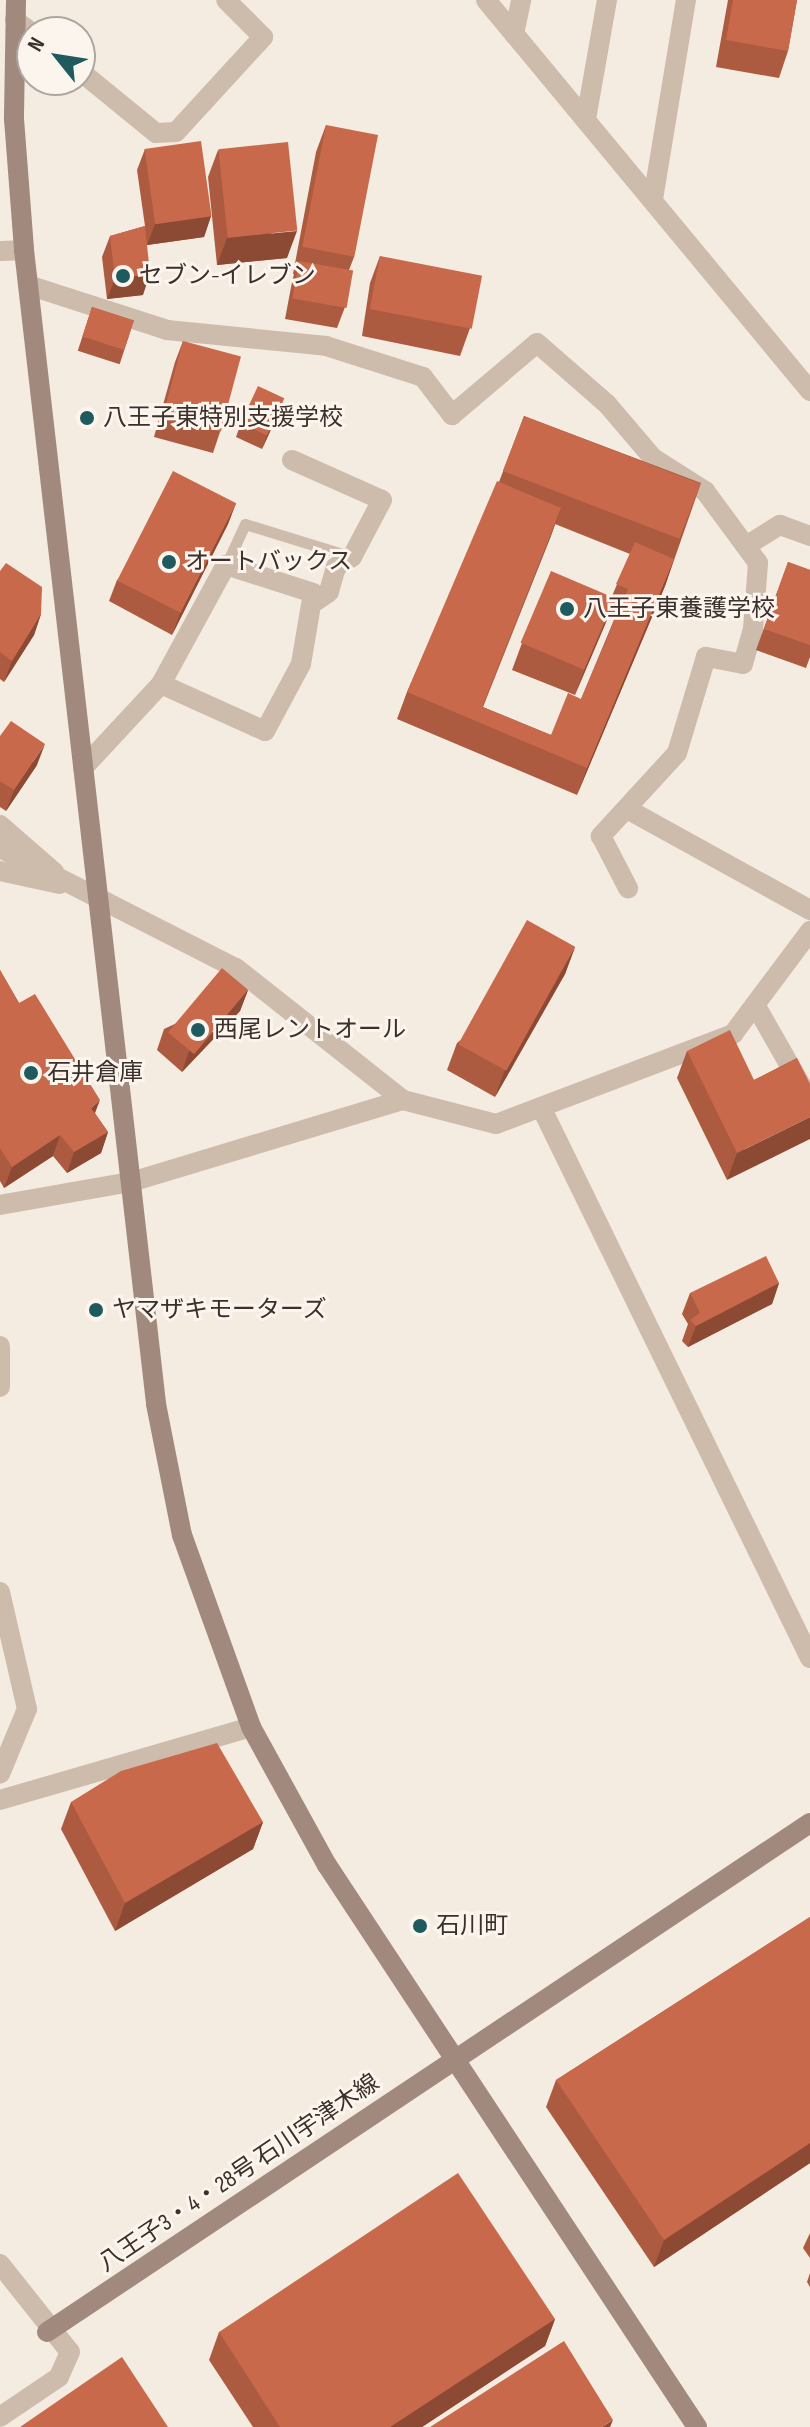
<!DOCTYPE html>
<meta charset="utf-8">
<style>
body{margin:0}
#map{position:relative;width:810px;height:2427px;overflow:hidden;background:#f4ebe1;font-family:"Sofia Sans Condensed","Noto Sans JP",sans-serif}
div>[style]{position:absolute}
.lane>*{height:11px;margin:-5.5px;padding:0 5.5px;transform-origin:5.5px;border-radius:5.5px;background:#cdbbac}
.street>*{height:20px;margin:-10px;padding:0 10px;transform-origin:10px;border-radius:10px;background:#cdbbac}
.secondary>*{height:20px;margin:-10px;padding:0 10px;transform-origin:10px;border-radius:10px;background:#a18a7d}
.wall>*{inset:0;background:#ac5a40;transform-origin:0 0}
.shaded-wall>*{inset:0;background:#8c4a34}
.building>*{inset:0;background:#c8694b;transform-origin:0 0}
.dots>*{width:22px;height:22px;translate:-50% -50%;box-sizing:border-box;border:4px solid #fbf5ee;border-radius:50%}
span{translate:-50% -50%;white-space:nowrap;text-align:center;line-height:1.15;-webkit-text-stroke:6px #fbf5ee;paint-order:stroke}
.poi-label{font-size:24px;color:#3b302b}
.left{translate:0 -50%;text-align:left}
.street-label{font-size:24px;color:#3b302b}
.north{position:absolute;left:16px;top:16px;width:80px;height:80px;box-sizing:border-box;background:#fbf5ee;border:2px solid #aea6a0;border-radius:50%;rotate:300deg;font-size:22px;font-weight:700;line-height:32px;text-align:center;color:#3b302b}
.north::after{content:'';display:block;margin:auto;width:28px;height:36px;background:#1f5a5e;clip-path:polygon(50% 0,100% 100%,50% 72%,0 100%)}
</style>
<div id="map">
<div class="lane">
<div style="left:226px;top:565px;width:45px;rotate:-65.1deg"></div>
<div style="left:245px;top:524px;width:112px;rotate:17.1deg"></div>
</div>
<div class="street">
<div style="left:486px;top:0;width:508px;rotate:50.35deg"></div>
<div style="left:15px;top:20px;width:21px;rotate:37deg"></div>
<div style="left:514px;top:34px;width:35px;rotate:-78deg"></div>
<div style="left:80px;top:71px;width:98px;rotate:39.2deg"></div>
<div style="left:156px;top:133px;width:20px;rotate:-3deg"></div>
<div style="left:176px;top:132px;width:129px;rotate:-47.5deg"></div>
<div style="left:263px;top:37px;width:52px;rotate:-135deg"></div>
<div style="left:586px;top:119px;width:121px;rotate:-80deg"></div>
<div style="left:653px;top:199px;width:202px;rotate:-80.6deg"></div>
<div style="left:0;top:251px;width:24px;rotate:-2deg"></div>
<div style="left:28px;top:285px;width:146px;rotate:17.9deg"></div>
<div style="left:167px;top:330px;width:160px;rotate:5.7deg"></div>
<div style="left:326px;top:346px;width:102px;rotate:17.7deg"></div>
<div style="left:423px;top:377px;width:48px;rotate:52.7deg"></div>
<div style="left:452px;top:415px;width:111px;rotate:-40.3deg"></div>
<div style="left:537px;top:343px;width:93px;rotate:41.1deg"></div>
<div style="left:607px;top:404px;width:71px;rotate:49.6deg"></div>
<div style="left:653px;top:458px;width:62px;rotate:32.4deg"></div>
<div style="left:705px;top:491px;width:89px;rotate:53.6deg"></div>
<div style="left:758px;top:563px;width:66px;rotate:94.3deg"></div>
<div style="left:753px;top:629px;width:36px;rotate:106deg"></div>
<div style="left:743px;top:664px;width:38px;rotate:-169deg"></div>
<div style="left:706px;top:657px;width:100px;rotate:106.8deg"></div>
<div style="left:677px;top:753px;width:113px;rotate:132.5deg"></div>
<div style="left:601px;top:836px;width:59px;rotate:62.6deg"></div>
<div style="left:292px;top:460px;width:98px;rotate:24deg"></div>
<div style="left:382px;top:500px;width:64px;rotate:117.8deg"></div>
<div style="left:352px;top:557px;width:19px;rotate:148deg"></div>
<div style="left:336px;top:567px;width:26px;rotate:106deg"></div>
<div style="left:329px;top:592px;width:16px;rotate:145deg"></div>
<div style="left:746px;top:546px;width:40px;rotate:-32deg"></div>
<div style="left:780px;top:525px;width:32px;rotate:20deg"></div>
<div style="left:83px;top:768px;width:115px;rotate:-47.1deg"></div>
<div style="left:161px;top:684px;width:136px;rotate:-61.4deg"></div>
<div style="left:226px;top:565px;width:91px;rotate:17.8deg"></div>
<div style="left:313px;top:593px;width:72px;rotate:99.6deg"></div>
<div style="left:301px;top:664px;width:76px;rotate:118.2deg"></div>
<div style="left:265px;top:731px;width:114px;rotate:-155.7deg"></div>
<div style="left:627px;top:809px;width:209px;rotate:28.9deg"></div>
<div style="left:0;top:825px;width:72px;rotate:41deg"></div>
<div style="left:0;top:848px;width:265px;rotate:27deg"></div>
<div style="left:236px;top:968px;width:213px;rotate:38.3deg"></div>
<div style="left:403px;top:1100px;width:96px;rotate:14.5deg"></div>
<div style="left:496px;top:1124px;width:254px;rotate:-20.8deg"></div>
<div style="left:733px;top:1034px;width:129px;rotate:-53.2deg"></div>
<div style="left:0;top:871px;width:61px;rotate:12.2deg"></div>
<div style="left:757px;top:1008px;width:107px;rotate:60.3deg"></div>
<div style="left:542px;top:1109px;width:611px;rotate:63.98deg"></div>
<div style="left:0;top:1205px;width:133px;rotate:-10deg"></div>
<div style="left:131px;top:1182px;width:284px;rotate:-16.8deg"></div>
<div style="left:0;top:1346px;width:41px;rotate:90deg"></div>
<div style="left:0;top:1592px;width:120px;rotate:77deg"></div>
<div style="left:27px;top:1709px;width:70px;rotate:112.6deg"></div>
<div style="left:0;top:1800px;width:261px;rotate:-16.2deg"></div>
<div style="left:0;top:2264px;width:112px;rotate:51.5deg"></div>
<div style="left:70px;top:2352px;width:27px;rotate:114deg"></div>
<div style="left:59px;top:2377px;width:71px;rotate:145.9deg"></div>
</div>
<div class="secondary">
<div style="left:16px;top:0;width:119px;rotate:91deg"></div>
<div style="left:14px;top:119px;width:131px;rotate:85.6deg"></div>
<div style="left:24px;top:250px;width:1162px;rotate:83.47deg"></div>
<div style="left:156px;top:1404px;width:134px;rotate:78.8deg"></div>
<div style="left:182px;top:1535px;width:204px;rotate:70.2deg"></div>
<div style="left:251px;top:1727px;width:158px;rotate:61.2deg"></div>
<div style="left:327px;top:1865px;width:673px;rotate:56.64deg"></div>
<div style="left:47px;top:2332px;width:917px;rotate:-33.71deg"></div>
</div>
<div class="wall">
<div style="clip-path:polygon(728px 0,797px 0,788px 51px,779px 78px,716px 67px)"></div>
<div style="clip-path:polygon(326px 125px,354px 257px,349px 270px,345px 307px,337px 328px,285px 319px,292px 282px,294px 274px,293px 274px,316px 152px)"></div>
<div style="clip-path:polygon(145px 149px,211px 216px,204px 237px,147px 245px,143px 295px,107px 299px,102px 257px,110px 236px,145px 226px,137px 170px)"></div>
<div style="clip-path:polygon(218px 150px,287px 258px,217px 265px,208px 177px)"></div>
<div style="clip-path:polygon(380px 256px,470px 328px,460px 356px,362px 336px,370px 283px)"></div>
<div style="left:92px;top:307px;width:44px;height:46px;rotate:18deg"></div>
<div style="clip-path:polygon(183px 341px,220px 432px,213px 453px,154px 437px,175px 362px)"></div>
<div style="clip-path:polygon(279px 412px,262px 449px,236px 437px,241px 423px)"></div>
<div style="clip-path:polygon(evenodd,524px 416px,701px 483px,665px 586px,577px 795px,397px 719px,407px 692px,499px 482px,524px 416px,555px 524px,630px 554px,612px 596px,522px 643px,512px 670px,575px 695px,609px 612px,616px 615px,581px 699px,551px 735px,483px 707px,555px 524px)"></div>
<div style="clip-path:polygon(236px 503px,228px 524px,172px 635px,109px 601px,117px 580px)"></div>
<div style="clip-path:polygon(788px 562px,810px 570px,810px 657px,806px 668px,756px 650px)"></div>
<div style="clip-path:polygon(0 571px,41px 614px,34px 635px,4px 682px,0 679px)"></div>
<div style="clip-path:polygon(0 736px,37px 765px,6px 811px,0 807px)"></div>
<div style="clip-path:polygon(575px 947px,565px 974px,495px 1097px,447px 1070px,457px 1043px)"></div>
<div style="clip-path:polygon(0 970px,19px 1003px,108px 1132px,101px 1153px,67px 1173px,53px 1156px,4px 1188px,0 1181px)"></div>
<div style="clip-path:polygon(248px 990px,240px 1011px,182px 1072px,157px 1050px,164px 1029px)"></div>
<div style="clip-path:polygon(687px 1051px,754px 1080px,797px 1058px,727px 1180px,677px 1078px)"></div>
<div style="clip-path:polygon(779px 1283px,772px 1304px,688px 1347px,682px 1341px,688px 1324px,682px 1314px,690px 1293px)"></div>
<div style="clip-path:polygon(71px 1802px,263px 1822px,253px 1849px,115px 1931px,61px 1829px)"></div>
<div style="clip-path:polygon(810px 1917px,810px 2163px,654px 2267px,546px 2107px,556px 2080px)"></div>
<div style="clip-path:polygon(810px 2233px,810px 2258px,803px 2248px)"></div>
<div style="clip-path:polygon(810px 2273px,810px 2287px,807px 2282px)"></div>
<div style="clip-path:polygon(555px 2319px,545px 2346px,422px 2427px,253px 2427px,209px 2360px,219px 2332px)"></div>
</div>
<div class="shaded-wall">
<div style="clip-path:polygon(211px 216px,204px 237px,147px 245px,155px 224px)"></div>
<div style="clip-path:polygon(297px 231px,287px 258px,217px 265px,227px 238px)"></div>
<div style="clip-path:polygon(150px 274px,143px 295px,107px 299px,115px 279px)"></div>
<div style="clip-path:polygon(284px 398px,279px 412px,262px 449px,267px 435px)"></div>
<div style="clip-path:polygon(236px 503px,228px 524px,172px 635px,180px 614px)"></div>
<div style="clip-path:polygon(561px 508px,551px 536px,477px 722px)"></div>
<div style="clip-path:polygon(674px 559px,665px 586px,577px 795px,587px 768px)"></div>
<div style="clip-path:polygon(615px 598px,605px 625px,575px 695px,585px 668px)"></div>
<div style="clip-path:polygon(41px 614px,34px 635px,4px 682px,12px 661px)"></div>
<div style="clip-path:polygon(45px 744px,37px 765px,6px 811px,14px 790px)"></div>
<div style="clip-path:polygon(575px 947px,565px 974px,495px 1097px,505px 1070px)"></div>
<div style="clip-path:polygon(248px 990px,240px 1011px,182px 1072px,189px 1051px)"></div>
<div style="clip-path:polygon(100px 1100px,92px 1121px,91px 1108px)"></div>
<div style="clip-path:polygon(810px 1117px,810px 1139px,727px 1180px,737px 1153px)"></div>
<div style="clip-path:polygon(108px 1132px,101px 1153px,67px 1173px,74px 1152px)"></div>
<div style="clip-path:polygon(60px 1135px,53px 1156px,4px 1188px,12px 1167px)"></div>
<div style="clip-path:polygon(779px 1283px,772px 1304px,688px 1347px,696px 1326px)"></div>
<div style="clip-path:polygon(263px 1822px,253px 1849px,115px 1931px,125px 1903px)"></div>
<div style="clip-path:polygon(810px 2143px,810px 2163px,654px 2267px,664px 2240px)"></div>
<div style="clip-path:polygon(555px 2319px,545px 2346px,422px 2427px,390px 2427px)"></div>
<div style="clip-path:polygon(613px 2420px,610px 2427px,602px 2427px)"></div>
</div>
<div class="building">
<div style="clip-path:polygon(733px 0,797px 0,788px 51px,726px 40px)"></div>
<div style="left:326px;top:125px;width:53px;height:124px;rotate:11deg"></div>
<div style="left:201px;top:141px;width:76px;height:57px;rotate:82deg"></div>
<div style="left:288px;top:142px;width:89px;height:70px;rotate:84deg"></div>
<div style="clip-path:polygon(145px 226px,150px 274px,115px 279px,110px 236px)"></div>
<div style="left:380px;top:256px;width:104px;height:54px;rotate:11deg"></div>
<div style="left:299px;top:261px;width:55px;height:38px;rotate:10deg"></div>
<div style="left:92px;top:307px;width:44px;height:31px;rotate:18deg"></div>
<div style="left:183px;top:341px;width:60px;height:78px;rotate:15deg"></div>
<div style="left:258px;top:386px;width:29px;height:41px;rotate:25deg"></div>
<div style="left:524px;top:416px;width:189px;height:59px;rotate:21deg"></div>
<div style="left:173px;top:471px;width:71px;height:123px;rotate:27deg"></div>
<div style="clip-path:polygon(497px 481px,561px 508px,482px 707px,551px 735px,568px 693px,581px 699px,628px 589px,616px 584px,635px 542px,674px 559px,587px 768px,407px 692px)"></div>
<div style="clip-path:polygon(788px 562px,810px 570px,810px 645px,764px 629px)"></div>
<div style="clip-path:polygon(6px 563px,42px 587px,41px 614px,12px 661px,0 652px,0 571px)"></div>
<div style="left:551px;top:571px;width:69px;height:78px;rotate:23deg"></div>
<div style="clip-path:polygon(11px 721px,45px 744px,14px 790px,0 781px,0 736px)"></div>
<div style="left:527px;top:920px;width:55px;height:142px;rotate:29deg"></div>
<div style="left:222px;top:968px;width:34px;height:84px;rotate:40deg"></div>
<div style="clip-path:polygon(0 970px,19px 1003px,35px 994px,100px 1100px,91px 1108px,108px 1132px,74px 1152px,60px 1135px,12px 1167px,0 1148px)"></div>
<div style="clip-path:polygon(730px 1030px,754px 1080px,797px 1058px,810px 1084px,810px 1117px,737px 1153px,687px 1051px)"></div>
<div style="clip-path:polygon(766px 1256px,779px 1283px,696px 1326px,690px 1320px,700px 1313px,690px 1293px)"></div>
<div style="clip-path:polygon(217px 1743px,263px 1822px,125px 1903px,71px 1802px,121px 1771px)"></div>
<div style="clip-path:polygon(810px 1917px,810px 2143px,664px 2240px,556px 2080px)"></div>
<div style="clip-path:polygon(458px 2173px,555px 2319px,390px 2427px,280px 2427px,219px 2332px)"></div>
<div style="clip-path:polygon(564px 2341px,613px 2420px,602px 2427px,430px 2427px)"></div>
<div style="clip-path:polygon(122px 2357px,168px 2427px,20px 2427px)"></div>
</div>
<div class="dots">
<div style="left:123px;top:276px;background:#1f5a5e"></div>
<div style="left:87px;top:418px;background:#1f5a5e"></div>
<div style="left:169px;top:562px;background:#1f5a5e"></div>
<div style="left:567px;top:609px;background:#1f5a5e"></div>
<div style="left:198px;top:1030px;background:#1f5a5e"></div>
<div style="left:31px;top:1073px;background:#1f5a5e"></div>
<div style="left:96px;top:1310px;background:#1f5a5e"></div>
<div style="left:420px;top:1926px;background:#1f5a5e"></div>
</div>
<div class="poi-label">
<span class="left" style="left:139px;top:276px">セブン-イレブン</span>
<span class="left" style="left:103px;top:418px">八王子東特別支援学校</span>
<span class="left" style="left:185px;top:562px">オートバックス</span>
<span class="left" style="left:583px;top:609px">八王子東養護学校</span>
<span class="left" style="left:214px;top:1030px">西尾レントオール</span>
<span class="left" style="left:47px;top:1073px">石井倉庫</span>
<span class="left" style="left:112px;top:1310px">ヤマザキモーターズ</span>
<span class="left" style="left:436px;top:1926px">石川町</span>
</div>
<div class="street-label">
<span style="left:239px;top:2173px;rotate:-34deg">八王子3・4・28号 石川宇津木線</span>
</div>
<div class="north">N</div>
</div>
